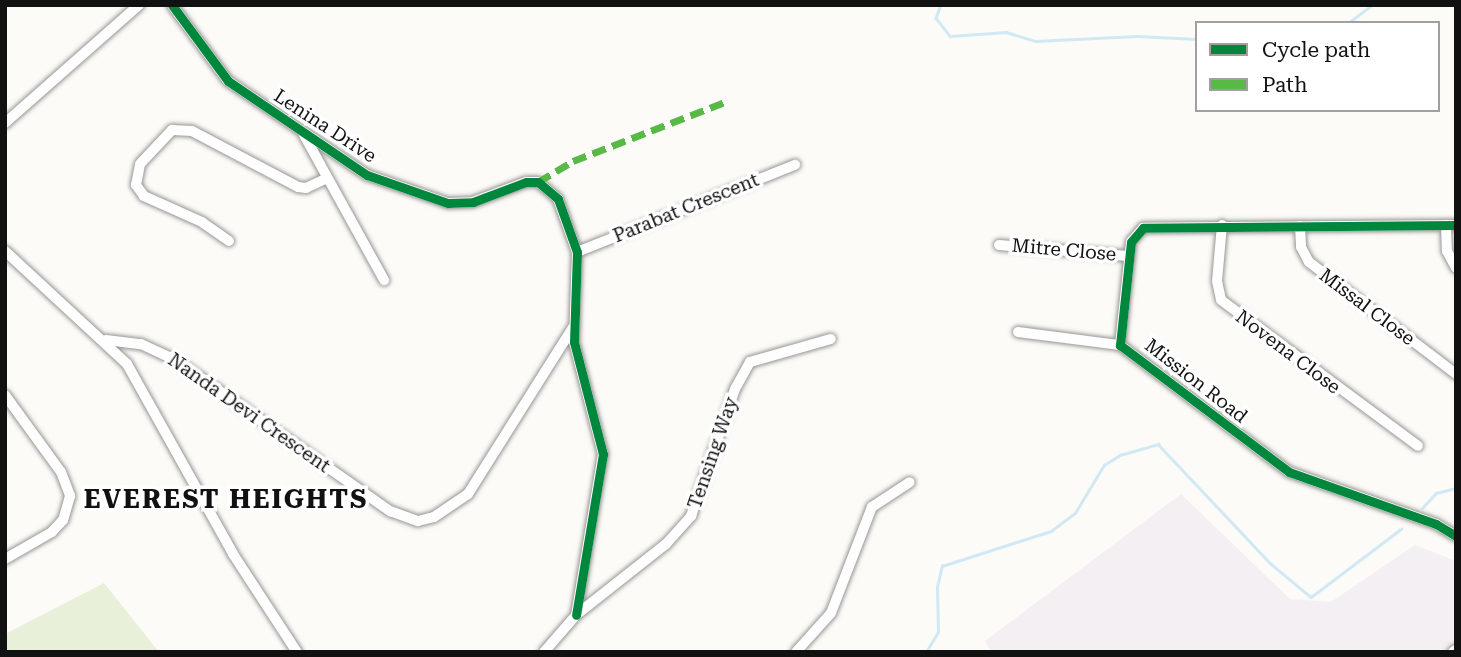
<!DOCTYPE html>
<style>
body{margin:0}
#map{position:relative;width:1461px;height:657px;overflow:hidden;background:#fcfbf7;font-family:"Roboto Serif",serif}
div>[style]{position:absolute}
.industrial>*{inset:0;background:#f4eff2}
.green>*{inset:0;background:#e8f0d9}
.stream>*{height:2.5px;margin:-1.25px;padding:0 1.25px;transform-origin:1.25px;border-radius:1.25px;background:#d0e9f4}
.roads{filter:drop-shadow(0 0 2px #979695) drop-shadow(0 0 2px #979695)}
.street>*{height:10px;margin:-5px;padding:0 5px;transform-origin:5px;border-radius:5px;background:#fffefe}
.quiet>*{height:7px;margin-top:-3.5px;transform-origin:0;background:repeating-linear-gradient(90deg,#58b947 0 14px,transparent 0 21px)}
.cycleway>*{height:9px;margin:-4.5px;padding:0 4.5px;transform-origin:4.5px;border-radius:4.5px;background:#00873e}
span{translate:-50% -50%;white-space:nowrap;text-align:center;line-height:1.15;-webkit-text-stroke:7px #fff;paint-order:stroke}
.street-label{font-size:19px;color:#111}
.district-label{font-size:26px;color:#111;font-weight:700;letter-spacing:2px}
.frame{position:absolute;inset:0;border:7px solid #111;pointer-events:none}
.legend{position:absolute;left:1195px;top:21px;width:245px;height:91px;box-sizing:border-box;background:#fff;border:2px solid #a0a0a0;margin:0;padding:9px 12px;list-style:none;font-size:21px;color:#111}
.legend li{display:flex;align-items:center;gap:14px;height:35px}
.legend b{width:35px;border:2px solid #a0a0a0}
</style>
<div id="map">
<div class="industrial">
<div style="clip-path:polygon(1181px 494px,1290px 599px,1331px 602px,1415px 545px,1456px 561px,1456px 652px,991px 652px,985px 641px)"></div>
</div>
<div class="green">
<div style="clip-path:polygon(104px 583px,159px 652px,5px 652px,5px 634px)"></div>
</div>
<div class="stream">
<div style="left:941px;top:5px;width:14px;rotate:111deg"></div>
<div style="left:936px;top:18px;width:23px;rotate:52deg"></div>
<div style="left:950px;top:36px;width:56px;rotate:-4.1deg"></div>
<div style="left:1006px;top:32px;width:30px;rotate:17deg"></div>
<div style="left:1035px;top:41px;width:102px;rotate:-2.8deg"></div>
<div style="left:1137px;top:36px;width:60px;rotate:2.9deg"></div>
<div style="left:1348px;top:23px;width:30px;rotate:-37deg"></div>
<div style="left:1422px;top:508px;width:21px;rotate:-47deg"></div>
<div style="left:1436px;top:493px;width:21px;rotate:-14deg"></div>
<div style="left:926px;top:652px;width:23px;rotate:-59deg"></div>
<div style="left:938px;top:632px;width:45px;rotate:-91.3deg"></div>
<div style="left:937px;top:587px;width:22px;rotate:-77deg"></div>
<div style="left:942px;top:566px;width:114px;rotate:-17.8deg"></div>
<div style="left:1051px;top:531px;width:30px;rotate:-37deg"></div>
<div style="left:1075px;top:513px;width:56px;rotate:-58.9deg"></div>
<div style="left:1104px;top:465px;width:19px;rotate:-32deg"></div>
<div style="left:1120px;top:455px;width:40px;rotate:-16deg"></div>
<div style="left:1158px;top:444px;width:163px;rotate:46.7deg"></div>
<div style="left:1270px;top:563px;width:53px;rotate:39.7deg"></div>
<div style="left:1311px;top:597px;width:113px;rotate:-37.1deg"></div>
</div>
<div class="roads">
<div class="street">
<div style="left:172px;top:5px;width:94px;rotate:53.6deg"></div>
<div style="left:228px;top:81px;width:168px;rotate:34.1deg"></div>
<div style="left:367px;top:175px;width:86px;rotate:19.1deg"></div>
<div style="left:448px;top:203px;width:25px;rotate:-2deg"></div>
<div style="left:473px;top:202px;width:57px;rotate:-20.7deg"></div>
<div style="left:526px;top:182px;width:12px"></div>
<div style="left:538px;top:182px;width:26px;rotate:40deg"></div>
<div style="left:558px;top:199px;width:56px;rotate:70.3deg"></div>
<div style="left:577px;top:252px;width:90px;rotate:91.9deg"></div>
<div style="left:574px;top:342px;width:116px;rotate:75.5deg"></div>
<div style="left:603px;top:454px;width:163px;rotate:99.5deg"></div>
<div style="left:5px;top:123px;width:179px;rotate:-41.4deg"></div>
<div style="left:304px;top:135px;width:166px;rotate:61.1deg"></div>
<div style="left:1222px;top:225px;width:56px;rotate:95.1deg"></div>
<div style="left:1217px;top:281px;width:19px;rotate:78deg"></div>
<div style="left:1221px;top:300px;width:245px;rotate:36.5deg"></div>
<div style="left:1446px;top:225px;width:26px;rotate:88deg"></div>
<div style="left:1447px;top:251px;width:19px;rotate:62deg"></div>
<div style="left:1456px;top:225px;width:313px;rotate:179.5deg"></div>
<div style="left:1143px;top:228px;width:18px;rotate:131deg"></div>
<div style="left:1131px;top:242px;width:104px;rotate:96.1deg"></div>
<div style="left:1120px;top:345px;width:211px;rotate:36.9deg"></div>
<div style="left:1289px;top:472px;width:156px;rotate:19.5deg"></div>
<div style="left:1436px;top:524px;width:23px;rotate:31deg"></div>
<div style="left:1300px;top:226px;width:21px;rotate:87deg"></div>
<div style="left:1301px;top:247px;width:17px;rotate:62deg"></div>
<div style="left:1309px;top:262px;width:185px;rotate:37.3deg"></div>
<div style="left:229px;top:241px;width:33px;rotate:-145deg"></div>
<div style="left:202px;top:222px;width:64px;rotate:-155.9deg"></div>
<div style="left:144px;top:196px;width:14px;rotate:-126deg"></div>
<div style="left:136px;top:185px;width:21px;rotate:-79deg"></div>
<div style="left:140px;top:164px;width:47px;rotate:-46.7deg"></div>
<div style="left:172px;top:130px;width:20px;rotate:3deg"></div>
<div style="left:192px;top:131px;width:120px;rotate:27.8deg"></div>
<div style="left:298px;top:187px;width:8px;rotate:7deg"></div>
<div style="left:306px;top:188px;width:23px;rotate:-25deg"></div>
<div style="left:999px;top:245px;width:129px;rotate:4.9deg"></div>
<div style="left:5px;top:251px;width:166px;rotate:42.8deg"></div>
<div style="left:127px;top:364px;width:218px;rotate:60.8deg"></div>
<div style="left:233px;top:554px;width:117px;rotate:56.9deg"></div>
<div style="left:577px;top:252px;width:235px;rotate:-21.8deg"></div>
<div style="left:1018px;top:332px;width:103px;rotate:7.3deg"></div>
<div style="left:106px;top:340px;width:35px;rotate:7deg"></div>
<div style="left:141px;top:344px;width:40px;rotate:25deg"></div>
<div style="left:177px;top:361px;width:261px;rotate:35.2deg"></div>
<div style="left:390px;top:511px;width:30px;rotate:20deg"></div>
<div style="left:418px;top:521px;width:16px;rotate:-14deg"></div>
<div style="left:434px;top:517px;width:41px;rotate:-34.1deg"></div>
<div style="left:468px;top:494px;width:197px;rotate:-57.8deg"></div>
<div style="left:5px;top:395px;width:95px;rotate:54deg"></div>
<div style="left:61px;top:472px;width:26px;rotate:69deg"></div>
<div style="left:70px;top:496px;width:25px;rotate:106deg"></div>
<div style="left:63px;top:520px;width:16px;rotate:133deg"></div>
<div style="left:52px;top:532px;width:54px;rotate:150.1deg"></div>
<div style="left:544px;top:652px;width:49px;rotate:-49.1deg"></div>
<div style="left:576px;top:615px;width:115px;rotate:-38.3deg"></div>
<div style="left:666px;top:544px;width:38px;rotate:-48deg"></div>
<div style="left:691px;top:516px;width:134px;rotate:-70.9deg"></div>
<div style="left:735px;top:389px;width:31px;rotate:-61deg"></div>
<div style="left:750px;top:362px;width:84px;rotate:-15.9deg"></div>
<div style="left:796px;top:652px;width:52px;rotate:-48.1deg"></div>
<div style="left:831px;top:613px;width:114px;rotate:-68.9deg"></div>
<div style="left:872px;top:507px;width:45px;rotate:-33.3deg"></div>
<div style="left:1453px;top:652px;width:4px;rotate:-34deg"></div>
</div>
</div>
<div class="quiet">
<div style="left:538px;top:182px;width:41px;rotate:-31deg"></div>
<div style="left:573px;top:161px;width:163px;rotate:-21.2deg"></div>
</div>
<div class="cycleway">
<div style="left:172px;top:5px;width:94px;rotate:53.6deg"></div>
<div style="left:228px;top:81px;width:168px;rotate:34.1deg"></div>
<div style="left:367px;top:175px;width:86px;rotate:19.1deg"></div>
<div style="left:448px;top:203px;width:25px;rotate:-2deg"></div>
<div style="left:473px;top:202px;width:57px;rotate:-20.7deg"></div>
<div style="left:526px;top:182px;width:12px"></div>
<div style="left:538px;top:182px;width:26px;rotate:40deg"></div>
<div style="left:558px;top:199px;width:56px;rotate:70.3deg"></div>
<div style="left:577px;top:252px;width:90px;rotate:91.9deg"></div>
<div style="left:574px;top:342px;width:116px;rotate:75.5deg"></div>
<div style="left:603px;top:454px;width:163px;rotate:99.5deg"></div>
<div style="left:1456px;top:225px;width:313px;rotate:179.5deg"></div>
<div style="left:1143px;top:228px;width:18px;rotate:131deg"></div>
<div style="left:1131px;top:242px;width:104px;rotate:96.1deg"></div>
<div style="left:1120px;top:345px;width:211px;rotate:36.9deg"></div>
<div style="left:1289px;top:472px;width:156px;rotate:19.5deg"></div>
<div style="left:1436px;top:524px;width:23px;rotate:31deg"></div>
</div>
<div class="street-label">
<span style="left:325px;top:126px;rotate:33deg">Lenina Drive</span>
<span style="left:686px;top:208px;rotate:-22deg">Parabat Crescent</span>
<span style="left:1064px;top:250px;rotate:5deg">Mitre Close</span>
<span style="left:1367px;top:307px;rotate:37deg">Missal Close</span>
<span style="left:1288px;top:352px;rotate:37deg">Novena Close</span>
<span style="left:1196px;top:381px;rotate:38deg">Mission Road</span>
<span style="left:249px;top:413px;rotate:35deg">Nanda Devi Crescent</span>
<span style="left:713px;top:453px;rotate:-71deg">Tensing Way</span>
</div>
<div class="district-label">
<span style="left:226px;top:500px">EVEREST HEIGHTS</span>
</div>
<div class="frame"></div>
<ul class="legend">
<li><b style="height:9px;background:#00873e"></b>Cycle path</li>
<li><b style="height:9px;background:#58b947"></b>Path</li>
</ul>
</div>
